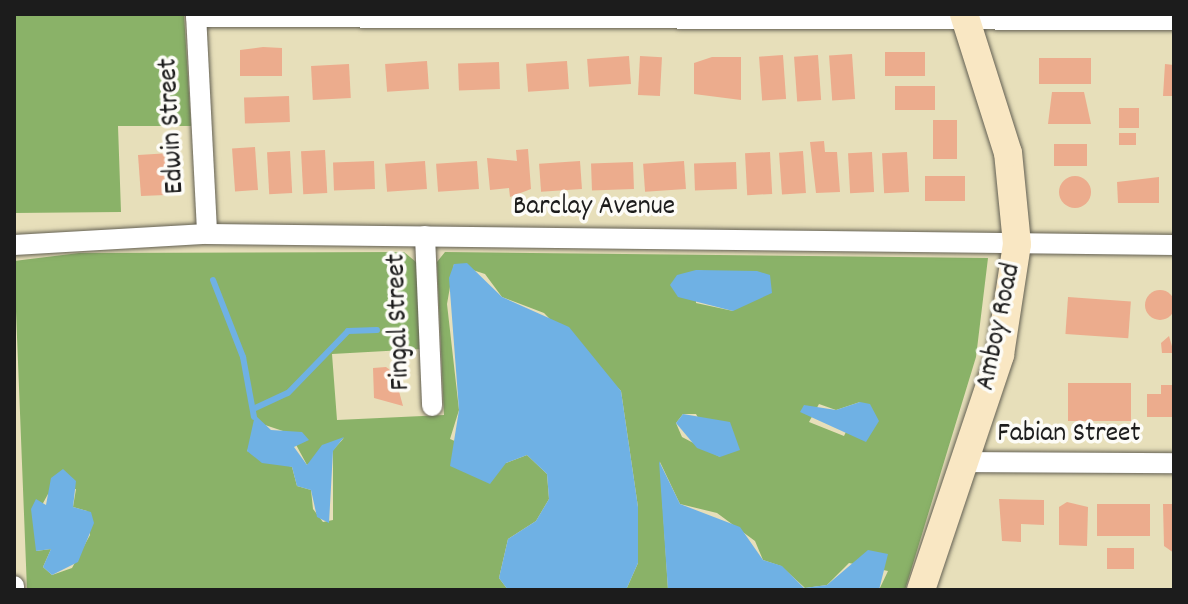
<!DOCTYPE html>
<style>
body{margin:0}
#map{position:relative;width:1188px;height:604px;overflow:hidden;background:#e7dfba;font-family:Dekko,sans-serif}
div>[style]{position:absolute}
.forest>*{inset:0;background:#8ab268}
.water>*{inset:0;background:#6fb1e4}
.stream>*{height:6px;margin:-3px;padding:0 3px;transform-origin:3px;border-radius:3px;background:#6fb1e4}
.building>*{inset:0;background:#ecac8d;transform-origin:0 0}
.round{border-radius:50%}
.roads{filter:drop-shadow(0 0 2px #636053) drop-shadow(0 0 2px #636053)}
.minor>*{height:20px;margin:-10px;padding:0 10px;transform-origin:10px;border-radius:10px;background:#fff}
.secondary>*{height:28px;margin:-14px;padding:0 14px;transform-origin:14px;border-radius:14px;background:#f9e7c3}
span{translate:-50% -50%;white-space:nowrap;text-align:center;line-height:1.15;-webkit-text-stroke:7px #fdfcf7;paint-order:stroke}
.street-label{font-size:28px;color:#1c1c1c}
.frame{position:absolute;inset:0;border:16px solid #1c1c1c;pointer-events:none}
</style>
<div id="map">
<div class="forest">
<div style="clip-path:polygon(14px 14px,184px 14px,191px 126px,118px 126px,121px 212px,14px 213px)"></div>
<div style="clip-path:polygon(evenodd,404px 252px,416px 262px,422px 349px,332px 354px,337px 420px,444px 415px,437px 262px,445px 252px,988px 258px,976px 357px,905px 590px,879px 590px,888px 571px,849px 563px,827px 585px,805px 588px,781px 566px,763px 560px,755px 541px,717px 513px,680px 504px,660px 462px,668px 590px,626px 590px,638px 563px,638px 507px,621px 391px,544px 313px,502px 297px,485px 274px,454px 264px,447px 304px,459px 410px,450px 439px,506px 463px,527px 455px,547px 474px,549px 499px,536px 521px,508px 539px,499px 578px,508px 590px,27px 590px,14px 261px,79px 253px,404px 252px,696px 270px,742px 276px,733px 311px,696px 303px,696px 270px,404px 252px,860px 402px,844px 436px,809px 422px,819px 404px,836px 410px,860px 402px,404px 252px,683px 414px,696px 414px,720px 457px,682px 437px,676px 423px,683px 414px,404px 252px,262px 424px,307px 439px,294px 441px,307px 465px,344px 438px,333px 450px,333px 520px,323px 522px,313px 509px,311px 490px,297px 486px,292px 467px,247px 451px,262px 424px,404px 252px,76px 489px,73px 507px,87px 511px,90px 535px,72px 568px,52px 575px,43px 567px,51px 549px,36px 551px,42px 505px,48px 494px,76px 489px)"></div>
</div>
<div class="water">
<div style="clip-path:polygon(467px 263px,502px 297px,569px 327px,621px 391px,638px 507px,638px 563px,626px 590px,508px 590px,499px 578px,508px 539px,536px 521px,549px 499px,547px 474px,527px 455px,506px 463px,490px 484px,450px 466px,459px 410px,449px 278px,454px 264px)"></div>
<div style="clip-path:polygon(696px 270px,757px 271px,770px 275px,772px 293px,733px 311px,678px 297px,670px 285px,677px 275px)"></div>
<div style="clip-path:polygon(860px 402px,870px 404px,879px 421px,866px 442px,800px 412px,804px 405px,836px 410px)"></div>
<div style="clip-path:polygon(683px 414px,730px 422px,740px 450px,720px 457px,697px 448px,676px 423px)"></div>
<div style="clip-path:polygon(255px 415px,271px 430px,302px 432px,309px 440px,294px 447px,307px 465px,322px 445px,344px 437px,333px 451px,329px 523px,317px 517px,311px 490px,297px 486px,292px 467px,262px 463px,247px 451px)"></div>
<div style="clip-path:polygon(659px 461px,680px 504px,740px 527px,763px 560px,782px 566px,804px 588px,827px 585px,868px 550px,888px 554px,879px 590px,668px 590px)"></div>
<div style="clip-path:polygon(63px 469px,76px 481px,73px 507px,91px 512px,94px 523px,78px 562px,52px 575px,43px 567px,51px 549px,36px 551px,31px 509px,36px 499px,46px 505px,51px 478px)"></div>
</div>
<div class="stream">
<div style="left:213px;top:280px;width:83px;rotate:68.7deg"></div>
<div style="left:243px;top:357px;width:61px;rotate:79.6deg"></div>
<div style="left:253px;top:409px;width:38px;rotate:-25deg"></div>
<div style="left:288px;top:393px;width:86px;rotate:-45.9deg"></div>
<div style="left:348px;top:331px;width:29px;rotate:-2deg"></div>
</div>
<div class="building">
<div style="clip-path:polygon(263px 47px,282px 48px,282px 76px,240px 76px,240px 50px)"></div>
<div style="left:885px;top:52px;width:40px;height:24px"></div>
<div style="left:852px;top:54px;width:45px;height:23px;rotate:86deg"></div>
<div style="left:783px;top:55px;width:44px;height:24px;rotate:86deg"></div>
<div style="left:818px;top:55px;width:45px;height:24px;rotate:86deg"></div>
<div style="left:629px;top:56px;width:28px;height:42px;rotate:86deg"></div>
<div style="left:640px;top:56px;width:22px;height:39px;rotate:3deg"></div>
<div style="clip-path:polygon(712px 57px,741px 57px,741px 100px,694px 94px,694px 63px)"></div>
<div style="left:1039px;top:58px;width:52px;height:26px"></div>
<div style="left:427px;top:61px;width:28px;height:42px;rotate:86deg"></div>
<div style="left:567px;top:61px;width:28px;height:41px;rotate:86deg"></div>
<div style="left:499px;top:62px;width:27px;height:41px;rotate:88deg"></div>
<div style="left:349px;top:64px;width:34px;height:38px;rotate:87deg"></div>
<div style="clip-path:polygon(1165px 64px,1174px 65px,1174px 96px,1163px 96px)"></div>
<div style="left:895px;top:86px;width:40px;height:24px"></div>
<div style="clip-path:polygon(1052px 92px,1084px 92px,1091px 124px,1048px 124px)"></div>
<div style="left:289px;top:96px;width:26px;height:45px;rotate:88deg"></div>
<div style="left:1119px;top:108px;width:20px;height:20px"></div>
<div style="left:933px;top:120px;width:24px;height:39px"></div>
<div style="left:1119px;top:133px;width:17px;height:12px"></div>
<div style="clip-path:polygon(824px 141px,825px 152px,837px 152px,840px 192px,816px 193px,810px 142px)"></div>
<div style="left:1087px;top:144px;width:22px;height:33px;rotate:90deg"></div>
<div style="left:255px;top:147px;width:43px;height:23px;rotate:86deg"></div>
<div style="clip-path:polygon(528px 149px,531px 189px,510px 197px,509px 188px,490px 190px,487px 158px,517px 161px,516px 150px)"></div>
<div style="left:325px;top:150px;width:43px;height:24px;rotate:87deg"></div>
<div style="left:290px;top:151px;width:42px;height:23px;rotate:87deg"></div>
<div style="left:803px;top:151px;width:42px;height:24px;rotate:86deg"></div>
<div style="left:770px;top:152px;width:42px;height:25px;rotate:87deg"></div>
<div style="left:872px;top:152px;width:40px;height:24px;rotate:87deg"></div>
<div style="left:907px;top:152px;width:40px;height:25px;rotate:87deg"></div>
<div style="clip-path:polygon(171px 153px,166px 195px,141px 196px,138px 155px)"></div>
<div style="left:374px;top:161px;width:28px;height:41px;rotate:88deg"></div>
<div style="left:425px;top:161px;width:28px;height:40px;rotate:86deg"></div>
<div style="left:477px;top:161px;width:28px;height:41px;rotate:86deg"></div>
<div style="left:580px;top:161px;width:28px;height:41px;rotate:86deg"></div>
<div style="left:684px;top:161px;width:28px;height:41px;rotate:86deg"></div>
<div style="left:633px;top:162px;width:27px;height:42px;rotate:88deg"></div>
<div style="left:736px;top:162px;width:27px;height:42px;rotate:88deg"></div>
<div style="left:965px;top:176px;width:25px;height:40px;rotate:90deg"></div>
<div class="round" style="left:1059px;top:176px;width:32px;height:32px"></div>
<div style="clip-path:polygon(1159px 177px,1159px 203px,1118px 203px,1117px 182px)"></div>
<div class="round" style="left:1145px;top:290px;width:30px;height:30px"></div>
<div style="left:1068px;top:297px;width:63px;height:37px;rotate:4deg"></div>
<div style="clip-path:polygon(1169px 336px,1174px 353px,1162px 353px,1161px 343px)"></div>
<div style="clip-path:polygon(386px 367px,394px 373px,403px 406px,374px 398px,373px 368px)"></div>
<div style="left:1068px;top:383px;width:63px;height:38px"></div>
<div style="clip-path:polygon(1161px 385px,1174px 385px,1174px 417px,1147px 417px,1147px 394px,1161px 394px)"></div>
<div style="clip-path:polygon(999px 499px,1044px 500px,1044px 525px,1021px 524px,1021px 542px,1002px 541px)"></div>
<div style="clip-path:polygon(1067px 502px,1088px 507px,1087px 546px,1059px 545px,1059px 507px)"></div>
<div style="left:1097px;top:504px;width:53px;height:32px"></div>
<div style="clip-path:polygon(1163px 504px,1174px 504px,1174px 553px,1164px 546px)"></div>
<div style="left:1107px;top:548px;width:27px;height:21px"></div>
</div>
<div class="roads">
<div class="minor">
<div style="left:196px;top:14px;width:220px;rotate:87.1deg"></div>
<div style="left:196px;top:17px;width:978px;rotate:0.18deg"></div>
<div style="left:425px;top:236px;width:170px;rotate:87.6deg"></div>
<div style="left:14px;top:245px;width:193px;rotate:-3.3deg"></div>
<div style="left:207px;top:234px;width:967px;rotate:0.65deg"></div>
<div style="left:963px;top:462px;width:211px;rotate:0.3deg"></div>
<div style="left:14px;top:586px;width:4px;rotate:90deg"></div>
</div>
<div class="secondary">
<div style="left:921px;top:590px;width:248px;rotate:-71.4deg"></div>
<div style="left:1000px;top:355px;width:112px;rotate:-81.3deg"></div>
<div style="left:1017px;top:244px;width:91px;rotate:-95.6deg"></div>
<div style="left:1008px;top:153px;width:146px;rotate:-107.6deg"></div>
</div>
</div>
<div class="street-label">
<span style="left:173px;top:126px;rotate:-93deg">Edwin Street</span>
<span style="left:594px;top:208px">Barclay Avenue</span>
<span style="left:400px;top:322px;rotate:-92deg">Fingal Street</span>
<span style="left:1000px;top:327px;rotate:-78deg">Amboy Road</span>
<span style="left:1069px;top:435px">Fabian Street</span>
</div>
<div class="frame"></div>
</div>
